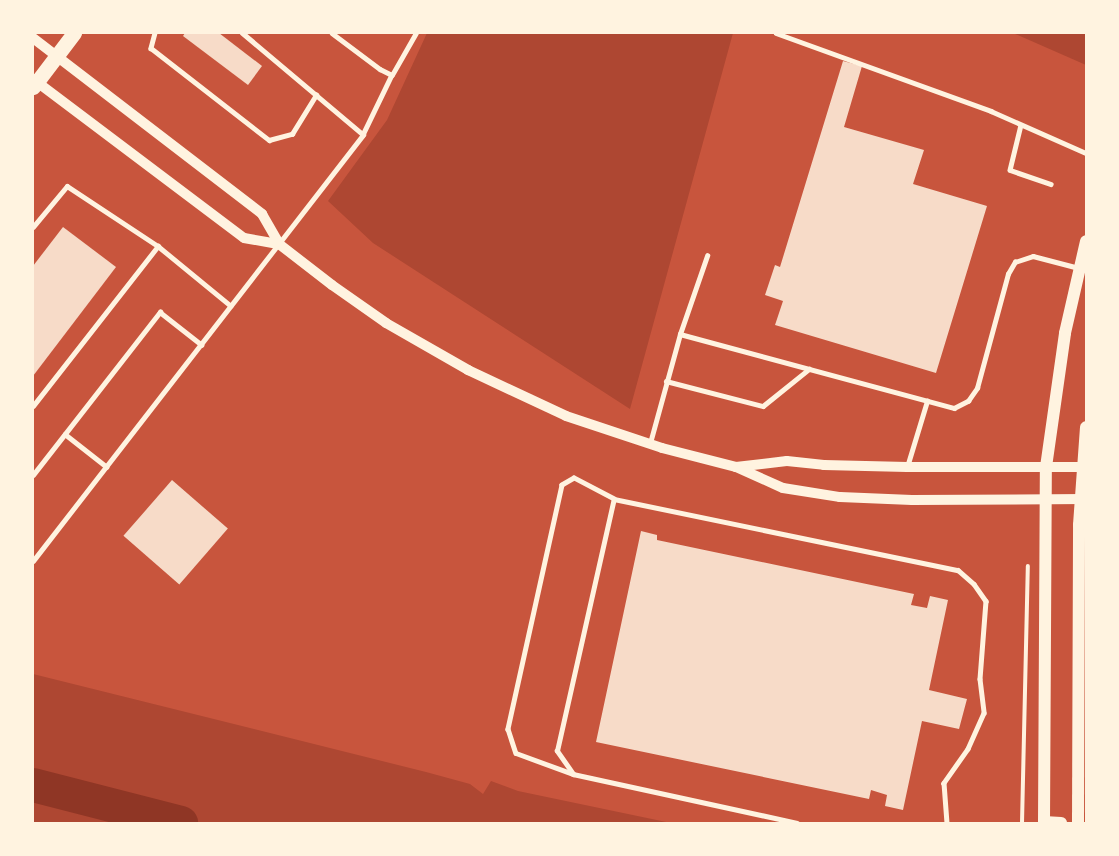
<!DOCTYPE html>
<style>
body{margin:0}
#map{position:relative;width:1119px;height:856px;overflow:hidden;background:#c8553d;font-family:"Fira Sans",sans-serif}
div>[style]{position:absolute}
.green>*{inset:0;background:#ae4732}
.river>*{height:34px;margin:-17px;padding:0 17px;transform-origin:17px;border-radius:17px;background:#8f3625}
.building>*{inset:0;background:#f7dbc8;transform-origin:0 0}
.path>*{height:4px;margin:-2px;padding:0 2px;transform-origin:2px;border-radius:2px;background:#fff3e0}
.service>*{height:4.5px;margin:-2.25px;padding:0 2.25px;transform-origin:2.25px;border-radius:2.25px;background:#fff3e0}
.tertiary>*{height:10px;margin:-5px;padding:0 5px;transform-origin:5px;border-radius:5px;background:#fff3e0}
.secondary>*{height:12px;margin:-6px;padding:0 6px;transform-origin:6px;border-radius:6px;background:#fff3e0}
.primary>*{height:15px;margin:-7.5px;padding:0 7.5px;transform-origin:7.5px;border-radius:7.5px;background:#fff3e0}
span{translate:-50% -50%;white-space:nowrap;text-align:center;line-height:1.15;-webkit-text-stroke:5px #fff3e0;paint-order:stroke}
.frame{position:absolute;inset:0;border:34px solid #fff3e0;pointer-events:none}
</style>
<div id="map">
<div class="green">
<div style="clip-path:polygon(427px 33px,733px 33px,630px 409px,373px 243px,328px 201px,387px 120px)"></div>
<div style="clip-path:polygon(1013px 33px,1086px 33px,1086px 65px)"></div>
<div style="clip-path:polygon(33px 674px,426px 772px,470px 784px,483px 794px,491px 781px,518px 791px,671px 823px,33px 823px)"></div>
</div>
<div class="river">
<div style="left:33px;top:785px;width:153px;rotate:14.4deg"></div>
</div>
<div class="building">
<div style="clip-path:polygon(185px 33px,219px 33px,262px 66px,248px 85px,183px 36px)"></div>
<div style="clip-path:polygon(843px 61px,862px 66px,844px 127px,924px 150px,913px 184px,987px 206px,936px 373px,775px 325px,783px 301px,765px 295px,775px 265px,780px 267px)"></div>
<div style="clip-path:polygon(63px 227px,116px 267px,33px 376px,33px 266px)"></div>
<div style="left:172px;top:480px;width:74px;height:74px;rotate:41deg"></div>
<div style="clip-path:polygon(641px 531px,657px 535px,657px 540px,914px 594px,911px 605px,927px 608px,930px 596px,948px 600px,929px 690px,967px 699px,959px 729px,922px 721px,903px 810px,885px 806px,887px 795px,871px 790px,869px 799px,596px 742px)"></div>
</div>
<div class="path">
<div style="left:1022px;top:823px;width:257px;rotate:-88.7deg"></div>
</div>
<div class="service">
<div style="left:155px;top:33px;width:16px;rotate:105deg"></div>
<div style="left:151px;top:48px;width:150px;rotate:37.9deg"></div>
<div style="left:269px;top:140px;width:24px;rotate:-15deg"></div>
<div style="left:292px;top:134px;width:46px;rotate:-58.4deg"></div>
<div style="left:332px;top:33px;width:60px;rotate:36.9deg"></div>
<div style="left:380px;top:69px;width:13px;rotate:27deg"></div>
<div style="left:392px;top:75px;width:67px;rotate:115.8deg"></div>
<div style="left:776px;top:33px;width:229px;rotate:19.9deg"></div>
<div style="left:991px;top:111px;width:104px;rotate:23.9deg"></div>
<div style="left:392px;top:75px;width:48px;rotate:-60.3deg"></div>
<div style="left:1021px;top:125px;width:46px;rotate:103.7deg"></div>
<div style="left:1010px;top:170px;width:43px;rotate:18.9deg"></div>
<div style="left:33px;top:227px;width:53px;rotate:-50.3deg"></div>
<div style="left:67px;top:186px;width:109px;rotate:33.4deg"></div>
<div style="left:158px;top:246px;width:94px;rotate:39.4deg"></div>
<div style="left:680px;top:334px;width:83px;rotate:-70.9deg"></div>
<div style="left:666px;top:381px;width:100px;rotate:14.5deg"></div>
<div style="left:763px;top:406px;width:59px;rotate:-38.8deg"></div>
<div style="left:33px;top:406px;width:203px;rotate:-52deg"></div>
<div style="left:65px;top:434px;width:53px;rotate:38.2deg"></div>
<div style="left:650px;top:443px;width:113px;rotate:-74.6deg"></div>
<div style="left:680px;top:334px;width:284px;rotate:15.1deg"></div>
<div style="left:954px;top:408px;width:16px;rotate:-27deg"></div>
<div style="left:968px;top:401px;width:16px;rotate:-55deg"></div>
<div style="left:977px;top:388px;width:118px;rotate:-74.8deg"></div>
<div style="left:1008px;top:274px;width:14px;rotate:-60deg"></div>
<div style="left:1015px;top:262px;width:19px;rotate:-18deg"></div>
<div style="left:1033px;top:256px;width:48px;rotate:14.6deg"></div>
<div style="left:907px;top:467px;width:69px;rotate:-73.1deg"></div>
<div style="left:33px;top:475px;width:207px;rotate:-52.1deg"></div>
<div style="left:160px;top:312px;width:53px;rotate:38.2deg"></div>
<div style="left:614px;top:499px;width:45px;rotate:-152.3deg"></div>
<div style="left:574px;top:478px;width:14px;rotate:150deg"></div>
<div style="left:562px;top:485px;width:250px;rotate:102.5deg"></div>
<div style="left:508px;top:729px;width:25px;rotate:72deg"></div>
<div style="left:516px;top:753px;width:61px;rotate:20.2deg"></div>
<div style="left:573px;top:774px;width:229px;rotate:12.3deg"></div>
<div style="left:33px;top:561px;width:539px;rotate:-52.24deg"></div>
<div style="left:363px;top:135px;width:158px;rotate:-139.9deg"></div>
<div style="left:573px;top:774px;width:28px;rotate:-125deg"></div>
<div style="left:557px;top:751px;width:258px;rotate:-77.3deg"></div>
<div style="left:614px;top:499px;width:351px;rotate:11.7deg"></div>
<div style="left:958px;top:570px;width:21px;rotate:41deg"></div>
<div style="left:974px;top:584px;width:21px;rotate:55deg"></div>
<div style="left:986px;top:601px;width:78px;rotate:94.4deg"></div>
<div style="left:980px;top:679px;width:34px;rotate:83deg"></div>
<div style="left:984px;top:713px;width:39px;rotate:114deg"></div>
<div style="left:968px;top:749px;width:42px;rotate:125.2deg"></div>
<div style="left:944px;top:783px;width:40px;rotate:85.7deg"></div>
</div>
<div class="tertiary">
<div style="left:33px;top:38px;width:289px;rotate:37.5deg"></div>
<div style="left:262px;top:214px;width:34px;rotate:60deg"></div>
<div style="left:279px;top:244px;width:67px;rotate:37.7deg"></div>
<div style="left:332px;top:285px;width:66px;rotate:35.1deg"></div>
<div style="left:386px;top:323px;width:95px;rotate:29.8deg"></div>
<div style="left:468px;top:370px;width:108px;rotate:25.1deg"></div>
<div style="left:566px;top:416px;width:101px;rotate:18.4deg"></div>
<div style="left:662px;top:448px;width:76px;rotate:14.4deg"></div>
<div style="left:736px;top:467px;width:51px;rotate:24.1deg"></div>
<div style="left:783px;top:488px;width:58px;rotate:9deg"></div>
<div style="left:840px;top:497px;width:72px;rotate:2.4deg"></div>
<div style="left:912px;top:500px;width:174px;rotate:-0.3deg"></div>
<div style="left:33px;top:79px;width:264px;rotate:37deg"></div>
<div style="left:244px;top:238px;width:36px;rotate:10deg"></div>
<div style="left:736px;top:467px;width:51px;rotate:-6.7deg"></div>
<div style="left:787px;top:461px;width:37px;rotate:6deg"></div>
<div style="left:824px;top:465px;width:83px;rotate:1.4deg"></div>
<div style="left:907px;top:467px;width:179px"></div>
</div>
<div class="secondary">
<div style="left:1044px;top:822px;width:17px;rotate:3deg"></div>
<div style="left:1044px;top:823px;width:356px;rotate:-89.7deg"></div>
<div style="left:1046px;top:467px;width:135px;rotate:-81.9deg"></div>
<div style="left:1065px;top:333px;width:94px;rotate:-77.1deg"></div>
<div style="left:1078px;top:823px;width:298px;rotate:-89.8deg"></div>
<div style="left:1079px;top:525px;width:98px;rotate:-85.9deg"></div>
</div>
<div class="primary">
<div style="left:33px;top:87px;width:68px;rotate:-52.8deg"></div>
</div>
<div class="frame"></div>
</div>
